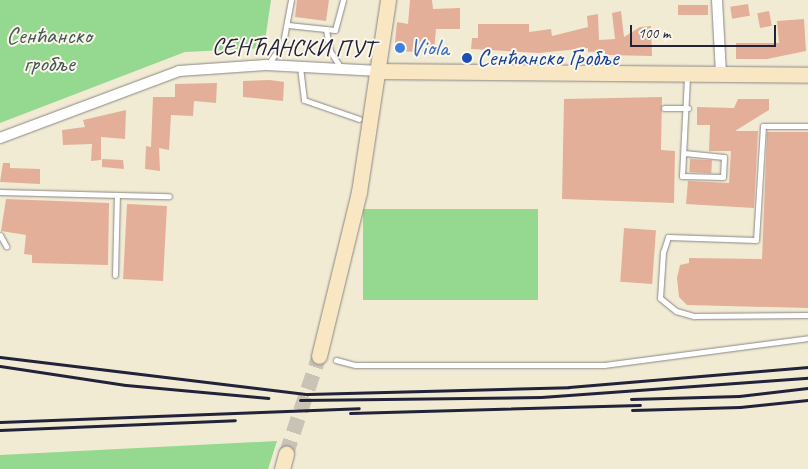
<!DOCTYPE html>
<meta charset="utf-8">
<style>
body{margin:0}
#map{position:relative;width:808px;height:469px;overflow:hidden;background:#f2ebd3;font-family:Caveat,sans-serif}
div>[style]{position:absolute}
.green>*{inset:0;background:#95d88f;transform-origin:0 0}
.building>*{inset:0;background:#e3af98;transform-origin:0 0}
.secondary-tunnel>*{height:15px;margin-top:-7.5px;transform-origin:0;background:repeating-linear-gradient(90deg,#c8c3b5 0 15px,transparent 0 23px)}
.roads{filter:drop-shadow(0 0 1px #8a8687) drop-shadow(0 0 1px #8a8687)}
.lane>*{height:5px;margin:-2.5px;padding:0 2.5px;transform-origin:2.5px;border-radius:2.5px;background:#fff}
.street>*{height:10px;margin:-5px;padding:0 5px;transform-origin:5px;border-radius:5px;background:#fff}
.secondary>*{height:15px;margin:-7.5px;padding:0 7.5px;transform-origin:7.5px;border-radius:7.5px;background:#f9e7c3}
.rail>*{height:3px;margin:-1.5px;padding:0 1.5px;transform-origin:1.5px;border-radius:1.5px;background:#22223b}
.dots>*{width:14px;height:14px;translate:-50% -50%;box-sizing:border-box;border:2px solid #fbf7ec;border-radius:50%}
span{translate:-50% -50%;white-space:nowrap;text-align:center;line-height:1.15;-webkit-text-stroke:4px #fbf7ec;paint-order:stroke}
.park-label{font-size:24px;color:#445954}
.street-label{font-size:24px;color:#22223b}
.shop-label{font-size:24px;color:#366cbe}
.left{translate:0 -50%;text-align:left}
.transit-label{font-size:24px;color:#164399}
.scale{position:absolute;left:630px;top:25px;width:146px;height:22px;box-sizing:border-box;border:2px solid #22223b;border-top:0;padding-left:6px;font-size:15px;line-height:18px;white-space:nowrap;color:#22223b;-webkit-text-stroke:4px #fbf7ec;paint-order:stroke}
</style>
<div id="map">
<div class="green">
<div style="clip-path:polygon(0 0,271px 0,264px 48px,185px 52px,0 123px)"></div>
<div style="left:363px;top:209px;width:175px;height:91px"></div>
<div style="clip-path:polygon(277px 441px,268px 469px,0 469px,0 455px)"></div>
</div>
<div class="building">
<div style="clip-path:polygon(297px 0,329px 0,326px 21px,295px 17px)"></div>
<div style="clip-path:polygon(410px 0,432px 0,433px 9px,460px 8px,460px 29px,436px 29px,434px 51px,394px 52px,397px 22px,408px 24px)"></div>
<div style="left:748px;top:4px;width:12px;height:18px;rotate:81deg"></div>
<div style="left:708px;top:5px;width:10px;height:30px;rotate:90deg"></div>
<div style="clip-path:polygon(621px 11px,624px 37px,640px 27px,651px 26px,652px 56px,605px 55px,605px 51px,588px 52px,588px 48px,539px 53px,471px 49px,472px 38px,478px 38px,478px 24px,529px 24px,529px 32px,551px 29px,552px 36px,588px 27px,587px 16px,598px 14px,599px 40px,615px 39px,612px 13px)"></div>
<div style="left:769px;top:11px;width:15px;height:12px;rotate:79deg"></div>
<div style="clip-path:polygon(804px 19px,806px 51px,767px 59px,736px 59px,736px 43px,779px 43px,777px 21px)"></div>
<div style="clip-path:polygon(270px 80px,284px 82px,283px 101px,243px 97px,243px 81px)"></div>
<div style="clip-path:polygon(217px 83px,216px 103px,194px 101px,193px 116px,171px 115px,169px 150px,159px 148px,160px 171px,145px 169px,146px 146px,151px 147px,153px 97px,175px 97px,175px 84px)"></div>
<div style="clip-path:polygon(662px 97px,661px 150px,675px 151px,674px 203px,562px 199px,564px 99px)"></div>
<div style="clip-path:polygon(738px 99px,769px 99px,769px 110px,735px 131px,758px 131px,754px 208px,686px 204px,688px 181px,729px 183px,731px 151px,709px 151px,710px 125px,697px 125px,697px 107px,734px 108px)"></div>
<div style="clip-path:polygon(126px 110px,125px 139px,101px 137px,101px 160px,91px 161px,92px 144px,63px 145px,62px 130px,85px 127px,83px 120px)"></div>
<div style="clip-path:polygon(767px 132px,808px 132px,808px 308px,687px 305px,679px 297px,677px 278px,680px 265px,689px 263px,689px 258px,762px 259px)"></div>
<div style="clip-path:polygon(102px 159px,123px 160px,124px 169px,102px 167px)"></div>
<div style="left:690px;top:159px;width:22px;height:13px;rotate:3deg"></div>
<div style="clip-path:polygon(3px 163px,10px 163px,10px 168px,40px 169px,40px 184px,0 182px)"></div>
<div style="clip-path:polygon(6px 199px,109px 203px,108px 265px,32px 263px,32px 255px,24px 254px,26px 235px,1px 231px)"></div>
<div style="left:127px;top:204px;width:40px;height:75px;rotate:3deg"></div>
<div style="left:624px;top:228px;width:32px;height:54px;rotate:4deg"></div>
</div>
<div class="secondary-tunnel">
<div style="left:286px;top:454px;width:103px;rotate:-71.4deg"></div>
</div>
<div class="roads">
<div class="lane">
<div style="left:288px;top:25px;width:47px;rotate:6.1deg"></div>
<div style="left:335px;top:30px;width:31px;rotate:-75deg"></div>
<div style="left:326px;top:30px;width:21px;rotate:79deg"></div>
<div style="left:330px;top:51px;width:20px;rotate:57deg"></div>
<div style="left:268px;top:64px;width:26px;rotate:-54deg"></div>
<div style="left:283px;top:43px;width:44px;rotate:-79.5deg"></div>
<div style="left:300px;top:67px;width:33px;rotate:83deg"></div>
<div style="left:304px;top:100px;width:58px;rotate:19.1deg"></div>
<div style="left:664px;top:108px;width:24px"></div>
<div style="left:808px;top:126px;width:45px;rotate:180deg"></div>
<div style="left:763px;top:126px;width:114px;rotate:93.5deg"></div>
<div style="left:756px;top:240px;width:88px;rotate:-178deg"></div>
<div style="left:668px;top:237px;width:16px;rotate:108deg"></div>
<div style="left:663px;top:252px;width:46px;rotate:93.7deg"></div>
<div style="left:660px;top:298px;width:21px;rotate:39deg"></div>
<div style="left:676px;top:311px;width:19px;rotate:16deg"></div>
<div style="left:694px;top:316px;width:114px;rotate:-0.5deg"></div>
<div style="left:684px;top:153px;width:40px;rotate:5.7deg"></div>
<div style="left:724px;top:157px;width:20px;rotate:93deg"></div>
<div style="left:723px;top:177px;width:41px;rotate:-178.6deg"></div>
<div style="left:682px;top:176px;width:100px;rotate:-87.1deg"></div>
<div style="left:0;top:192px;width:169px;rotate:1.4deg"></div>
<div style="left:0;top:235px;width:13px;rotate:61deg"></div>
<div style="left:115px;top:275px;width:80px;rotate:-88.6deg"></div>
<div style="left:336px;top:360px;width:20px;rotate:15deg"></div>
<div style="left:355px;top:365px;width:249px"></div>
<div style="left:604px;top:365px;width:206px;rotate:-7.5deg"></div>
</div>
<div class="street">
<div style="left:717px;top:0;width:75px;rotate:86.9deg"></div>
<div style="left:0;top:138px;width:191px;rotate:-20.5deg"></div>
<div style="left:179px;top:71px;width:87px;rotate:-3.9deg"></div>
<div style="left:266px;top:65px;width:113px;rotate:3deg"></div>
</div>
<div class="secondary">
<div style="left:379px;top:71px;width:429px;rotate:0.5deg"></div>
<div style="left:319px;top:356px;width:169px;rotate:-76.3deg"></div>
<div style="left:359px;top:192px;width:194px;rotate:-81.4deg"></div>
<div style="left:282px;top:469px;width:16px;rotate:-75deg"></div>
</div>
</div>
<div class="rail">
<div style="left:0;top:357px;width:310px;rotate:6.9deg"></div>
<div style="left:308px;top:394px;width:261px;rotate:-1.5deg"></div>
<div style="left:569px;top:387px;width:240px;rotate:-4.8deg"></div>
<div style="left:0;top:366px;width:127px;rotate:8.6deg"></div>
<div style="left:126px;top:385px;width:143px;rotate:5.2deg"></div>
<div style="left:631px;top:399px;width:108px;rotate:-1.6deg"></div>
<div style="left:739px;top:396px;width:69px;rotate:-6.6deg"></div>
<div style="left:300px;top:400px;width:241px;rotate:-0.7deg"></div>
<div style="left:541px;top:397px;width:268px;rotate:-4.1deg"></div>
<div style="left:632px;top:410px;width:108px;rotate:-1.6deg"></div>
<div style="left:740px;top:407px;width:68px;rotate:-5.9deg"></div>
<div style="left:350px;top:413px;width:290px;rotate:-1.6deg"></div>
<div style="left:0;top:422px;width:359px;rotate:-2.2deg"></div>
<div style="left:0;top:430px;width:235px;rotate:-2.4deg"></div>
</div>
<div class="dots">
<div style="left:400px;top:48px;background:#3f7fe0"></div>
<div style="left:467px;top:58px;background:#1a4fb4"></div>
</div>
<div class="park-label">
<span style="left:49px;top:50px">Сенћанско<br>гробље</span>
</div>
<div class="street-label">
<span style="left:293px;top:48px;rotate:1deg">СЕНЋАНСКИ ПУТ</span>
</div>
<div class="shop-label">
<span class="left" style="left:410px;top:48px">Viola</span>
</div>
<div class="transit-label">
<span class="left" style="left:477px;top:58px">Сенћанско Гробље</span>
</div>
<div class="scale">100 m</div>
</div>
